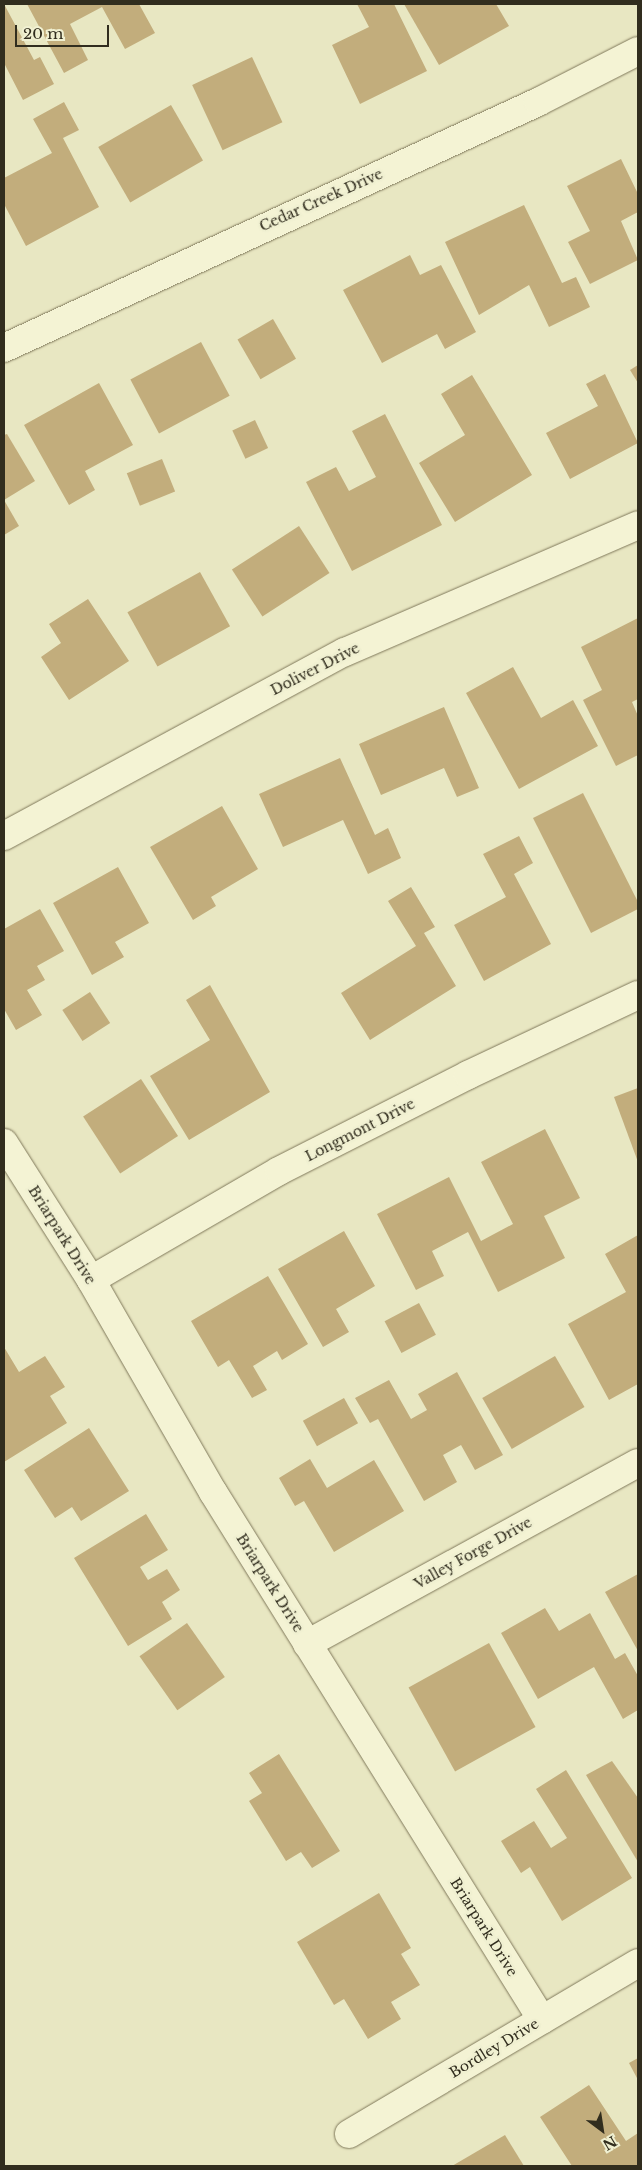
<!DOCTYPE html>
<style>
body{margin:0}
#map{position:relative;width:642px;height:2170px;overflow:hidden;background:#e8e7c2;font-family:"Libre Baskerville",serif}
div>[style]{position:absolute}
.building>*{inset:0;background:#c2ad7c;transform-origin:0 0}
.roads{filter:drop-shadow(0 0 1px #80795b) drop-shadow(0 0 1px #80795b)}
.street>*{height:28px;margin:-14px;padding:0 14px;transform-origin:14px;border-radius:14px;background:#f4f3d4}
span{translate:-50% -50%;white-space:nowrap;text-align:center;line-height:1.15;-webkit-text-stroke:5px #f0f0d1;paint-order:stroke}
.street-label{font-size:14px;color:#312d1e}
.frame{position:absolute;inset:0;border:5px solid #312d1e;pointer-events:none}
.north{position:absolute;left:577px;top:2105px;width:50px;height:50px;-webkit-text-stroke:4px #f0f0d1;paint-order:stroke;rotate:149deg;font-size:14px;font-weight:700;line-height:20px;text-align:center;color:#312d1e}
.north::after{content:'';display:block;margin:auto;width:18px;height:22px;background:#312d1e;clip-path:polygon(50% 0,100% 100%,50% 72%,0 100%)}
.scale{position:absolute;left:15px;top:25px;width:94px;height:22px;box-sizing:border-box;border:2px solid #312d1e;border-top:0;padding-left:6px;font-size:15px;line-height:18px;white-space:nowrap;color:#312d1e;-webkit-text-stroke:4px #f0f0d1;paint-order:stroke}
</style>
<div id="map">
<div class="building">
<div style="clip-path:polygon(4px 4px,34px 60px,40px 57px,54px 84px,23px 100px,4px 63px)"></div>
<div style="clip-path:polygon(27px 4px,139px 4px,155px 33px,125px 49px,102px 7px,70px 24px,88px 60px,64px 73px)"></div>
<div style="clip-path:polygon(357px 4px,394px 4px,427px 71px,360px 104px,332px 45px,369px 27px)"></div>
<div style="clip-path:polygon(404px 4px,496px 4px,509px 26px,439px 65px)"></div>
<div style="left:252px;top:57px;width:72px;height:66px;rotate:65deg"></div>
<div style="clip-path:polygon(64px 102px,79px 130px,63px 138px,99px 207px,26px 246px,4px 204px,4px 178px,52px 153px,33px 119px)"></div>
<div style="left:171px;top:105px;width:64px;height:84px;rotate:60deg"></div>
<div style="clip-path:polygon(621px 159px,638px 194px,638px 212px,621px 221px,638px 260px,590px 284px,568px 242px,590px 231px,567px 186px)"></div>
<div style="clip-path:polygon(524px 205px,562px 283px,576px 277px,590px 307px,549px 327px,529px 285px,479px 315px,445px 242px)"></div>
<div style="clip-path:polygon(410px 255px,420px 275px,441px 265px,476px 332px,445px 349px,437px 334px,382px 363px,343px 290px)"></div>
<div style="left:273px;top:319px;width:46px;height:41px;rotate:60deg"></div>
<div style="left:201px;top:342px;width:61px;height:80px;rotate:62deg"></div>
<div style="clip-path:polygon(638px 365px,638px 383px,630px 370px)"></div>
<div style="clip-path:polygon(605px 374px,638px 443px,570px 479px,546px 433px,598px 406px,586px 384px)"></div>
<div style="clip-path:polygon(472px 375px,532px 475px,455px 522px,419px 463px,465px 435px,441px 394px)"></div>
<div style="clip-path:polygon(99px 383px,133px 445px,85px 471px,95px 490px,69px 505px,24px 425px)"></div>
<div style="clip-path:polygon(385px 414px,442px 525px,352px 571px,306px 482px,336px 467px,349px 491px,376px 477px,352px 431px)"></div>
<div style="left:255px;top:420px;width:31px;height:25px;rotate:65deg"></div>
<div style="clip-path:polygon(7px 434px,35px 481px,4px 500px,4px 435px)"></div>
<div style="left:162px;top:459px;width:35px;height:38px;rotate:68deg"></div>
<div style="clip-path:polygon(4px 500px,19px 526px,4px 535px)"></div>
<div style="left:299px;top:526px;width:56px;height:80px;rotate:57deg"></div>
<div style="left:200px;top:572px;width:62px;height:83px;rotate:61deg"></div>
<div style="clip-path:polygon(88px 599px,129px 661px,69px 700px,41px 657px,61px 643px,49px 624px)"></div>
<div style="clip-path:polygon(638px 618px,638px 699px,632px 702px,638px 716px,638px 755px,616px 766px,583px 700px,602px 690px,581px 647px)"></div>
<div style="clip-path:polygon(513px 667px,541px 718px,573px 700px,598px 746px,519px 789px,466px 693px)"></div>
<div style="clip-path:polygon(444px 707px,479px 788px,457px 797px,444px 768px,381px 795px,359px 744px)"></div>
<div style="clip-path:polygon(340px 758px,375px 835px,388px 828px,401px 858px,368px 874px,343px 820px,283px 847px,259px 794px)"></div>
<div style="clip-path:polygon(583px 793px,638px 902px,638px 909px,591px 933px,533px 818px)"></div>
<div style="clip-path:polygon(222px 806px,258px 869px,211px 897px,216px 906px,193px 920px,150px 847px)"></div>
<div style="clip-path:polygon(519px 836px,533px 863px,514px 874px,551px 944px,484px 981px,454px 925px,506px 897px,483px 854px)"></div>
<div style="clip-path:polygon(118px 867px,149px 923px,115px 942px,124px 957px,92px 975px,53px 903px)"></div>
<div style="clip-path:polygon(411px 887px,435px 927px,424px 933px,456px 986px,370px 1040px,341px 993px,416px 946px,388px 901px)"></div>
<div style="clip-path:polygon(40px 909px,64px 951px,37px 966px,45px 980px,27px 990px,42px 1015px,16px 1030px,4px 1009px,4px 929px)"></div>
<div style="clip-path:polygon(210px 985px,270px 1092px,189px 1140px,150px 1076px,210px 1040px,186px 1000px)"></div>
<div style="left:90px;top:992px;width:37px;height:33px;rotate:57deg"></div>
<div style="left:141px;top:1079px;width:68px;height:69px;rotate:57deg"></div>
<div style="clip-path:polygon(638px 1088px,638px 1162px,614px 1097px)"></div>
<div style="clip-path:polygon(545px 1129px,580px 1198px,544px 1216px,565px 1258px,498px 1292px,468px 1232px,432px 1251px,444px 1276px,416px 1290px,377px 1214px,449px 1177px,481px 1241px,513px 1224px,481px 1162px)"></div>
<div style="clip-path:polygon(344px 1231px,375px 1286px,336px 1309px,349px 1332px,323px 1347px,278px 1269px)"></div>
<div style="clip-path:polygon(638px 1235px,638px 1384px,609px 1400px,568px 1324px,626px 1292px,605px 1254px)"></div>
<div style="clip-path:polygon(268px 1276px,308px 1344px,282px 1360px,277px 1351px,253px 1366px,267px 1390px,252px 1398px,229px 1360px,218px 1367px,191px 1321px)"></div>
<div style="left:419px;top:1303px;width:36px;height:39px;rotate:62deg"></div>
<div style="clip-path:polygon(4px 1347px,19px 1372px,45px 1356px,65px 1387px,50px 1396px,67px 1423px,4px 1462px)"></div>
<div style="left:555px;top:1356px;width:59px;height:84px;rotate:60deg"></div>
<div style="clip-path:polygon(457px 1372px,503px 1455px,475px 1470px,461px 1445px,443px 1455px,457px 1482px,424px 1501px,378px 1419px,370px 1423px,355px 1398px,389px 1380px,411px 1419px,427px 1410px,418px 1394px)"></div>
<div style="left:344px;top:1398px;width:29px;height:47px;rotate:61deg"></div>
<div style="clip-path:polygon(89px 1428px,129px 1491px,81px 1521px,72px 1507px,55px 1518px,24px 1470px)"></div>
<div style="clip-path:polygon(310px 1459px,327px 1488px,374px 1460px,404px 1511px,334px 1552px,304px 1501px,295px 1506px,279px 1478px)"></div>
<div style="clip-path:polygon(146px 1514px,168px 1550px,140px 1567px,148px 1580px,167px 1569px,180px 1590px,162px 1602px,172px 1619px,128px 1646px,74px 1558px)"></div>
<div style="clip-path:polygon(638px 1574px,638px 1651px,605px 1592px)"></div>
<div style="clip-path:polygon(545px 1608px,559px 1631px,590px 1613px,615px 1659px,625px 1653px,638px 1676px,638px 1710px,623px 1719px,594px 1667px,538px 1699px,501px 1633px)"></div>
<div style="left:187px;top:1623px;width:66px;height:58px;rotate:55deg"></div>
<div style="left:489px;top:1643px;width:96px;height:92px;rotate:61deg"></div>
<div style="clip-path:polygon(279px 1754px,340px 1851px,312px 1868px,301px 1852px,286px 1861px,249px 1801px,262px 1793px,249px 1773px)"></div>
<div style="clip-path:polygon(612px 1761px,638px 1798px,638px 1862px,586px 1775px)"></div>
<div style="clip-path:polygon(566px 1770px,632px 1878px,562px 1921px,530px 1867px,521px 1873px,501px 1841px,534px 1821px,551px 1848px,567px 1838px,536px 1789px)"></div>
<div style="clip-path:polygon(379px 1893px,411px 1948px,401px 1954px,420px 1985px,391px 2002px,401px 2019px,368px 2039px,344px 1999px,334px 2005px,297px 1942px)"></div>
<div style="clip-path:polygon(638px 2058px,638px 2080px,629px 2063px)"></div>
<div style="clip-path:polygon(589px 2085px,626px 2141px,638px 2133px,638px 2166px,572px 2166px,540px 2117px)"></div>
<div style="clip-path:polygon(505px 2135px,524px 2166px,452px 2166px)"></div>
</div>
<div class="roads">
<div class="street">
<div style="left:4px;top:348px;width:588px;rotate:-24.73deg"></div>
<div style="left:538px;top:102px;width:112px;rotate:-27deg"></div>
<div style="left:4px;top:836px;width:387px;rotate:-28.4deg"></div>
<div style="left:345px;top:652px;width:319px;rotate:-23.4deg"></div>
<div style="left:4px;top:1143px;width:162px;rotate:57.6deg"></div>
<div style="left:91px;top:1280px;width:245px;rotate:60.1deg"></div>
<div style="left:213px;top:1492px;width:622px;rotate:58.07deg"></div>
<div style="left:91px;top:1280px;width:217px;rotate:-30.1deg"></div>
<div style="left:279px;top:1171px;width:212px;rotate:-26.9deg"></div>
<div style="left:468px;top:1075px;width:188px;rotate:-25.2deg"></div>
<div style="left:307px;top:1644px;width:377px;rotate:-28.7deg"></div>
<div style="left:349px;top:2134px;width:336px;rotate:-30.6deg"></div>
</div>
</div>
<div class="street-label">
<span style="left:321px;top:200px;rotate:-24deg">Cedar Creek Drive</span>
<span style="left:315px;top:669px;rotate:-27deg">Doliver Drive</span>
<span style="left:360px;top:1130px;rotate:-27deg">Longmont Drive</span>
<span style="left:62px;top:1235px;rotate:58deg">Briarpark Drive</span>
<span style="left:473px;top:1553px;rotate:-29deg">Valley Forge Drive</span>
<span style="left:270px;top:1583px;rotate:58deg">Briarpark Drive</span>
<span style="left:484px;top:1927px;rotate:58deg">Briarpark Drive</span>
<span style="left:494px;top:2048px;rotate:-31deg">Bordley Drive</span>
</div>
<div class="frame"></div>
<div class="north">N</div>
<div class="scale">20 m</div>
</div>
